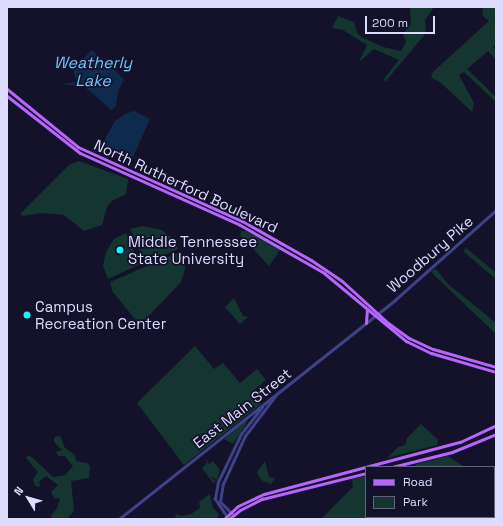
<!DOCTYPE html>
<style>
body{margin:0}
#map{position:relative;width:503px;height:526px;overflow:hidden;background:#14122b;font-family:"Space Grotesk",sans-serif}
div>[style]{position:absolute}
.green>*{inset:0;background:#153531}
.water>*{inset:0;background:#0e2b4e}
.minor>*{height:2.5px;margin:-1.25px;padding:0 1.25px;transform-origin:1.25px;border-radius:1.25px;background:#3e4289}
.major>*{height:3px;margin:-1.5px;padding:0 1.5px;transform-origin:1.5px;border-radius:1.5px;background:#b666fc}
.dots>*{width:11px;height:11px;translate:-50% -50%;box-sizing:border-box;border:2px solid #14122b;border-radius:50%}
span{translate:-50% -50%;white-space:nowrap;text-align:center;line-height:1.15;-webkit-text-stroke:3.5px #14122b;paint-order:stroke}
.street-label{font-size:15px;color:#dddcfe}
.poi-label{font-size:15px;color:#dddcfe}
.left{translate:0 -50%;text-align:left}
.water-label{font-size:16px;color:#6dc7fc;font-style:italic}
.frame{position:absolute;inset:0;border:8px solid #dddcfe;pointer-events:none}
.legend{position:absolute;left:365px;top:466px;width:130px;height:52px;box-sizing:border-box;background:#14122b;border:1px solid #64637f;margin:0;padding:5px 7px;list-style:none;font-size:12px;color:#dddcfe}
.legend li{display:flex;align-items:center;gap:8px;height:20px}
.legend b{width:20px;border:1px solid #64637f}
.north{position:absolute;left:8px;top:478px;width:40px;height:40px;-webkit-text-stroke:3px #14122b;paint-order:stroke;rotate:307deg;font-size:11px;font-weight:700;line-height:16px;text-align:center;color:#dddcfe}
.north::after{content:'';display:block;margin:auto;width:14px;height:18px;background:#dddcfe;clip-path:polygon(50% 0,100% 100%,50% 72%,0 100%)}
.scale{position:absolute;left:365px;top:16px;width:70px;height:18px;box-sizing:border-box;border:2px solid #dddcfe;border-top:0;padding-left:5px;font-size:12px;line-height:14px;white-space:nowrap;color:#dddcfe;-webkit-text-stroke:3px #14122b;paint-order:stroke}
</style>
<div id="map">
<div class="green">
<div style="clip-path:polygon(410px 7px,434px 7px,425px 20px,426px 33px,386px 81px,383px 80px,399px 60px,374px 49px,359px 62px,367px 45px,343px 30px,332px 28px,338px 16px,354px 22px,357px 33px,363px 38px,383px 47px,401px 51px,406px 42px,403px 34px,411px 24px)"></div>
<div style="clip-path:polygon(483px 7px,496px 7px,496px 43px,493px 47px,496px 51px,496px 60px,488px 51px,467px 69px,496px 97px,496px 102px,464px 72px,459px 75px,474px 103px,472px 112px,440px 82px,431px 78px,433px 72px,489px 21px,482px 15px)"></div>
<div style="clip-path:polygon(79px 161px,128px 179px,126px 194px,112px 201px,107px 207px,102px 225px,84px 231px,64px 215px,42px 213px,23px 216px,20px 214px,69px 165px)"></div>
<div style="clip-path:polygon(142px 226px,162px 230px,174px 240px,178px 249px,148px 262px,145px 261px,130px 229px)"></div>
<div style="clip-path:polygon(241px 231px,246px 231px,280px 250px,269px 266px,240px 235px)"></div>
<div style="clip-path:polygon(126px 233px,140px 264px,108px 279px,103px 266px,106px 252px,114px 239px)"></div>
<div style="clip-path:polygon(465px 247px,496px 273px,496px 279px,464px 252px)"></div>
<div style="clip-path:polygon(182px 251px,185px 269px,181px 282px,140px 325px,112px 291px,110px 282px)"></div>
<div style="clip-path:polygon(436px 269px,448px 284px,496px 323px,496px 334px,434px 275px,431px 271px)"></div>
<div style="clip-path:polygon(234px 298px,243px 316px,248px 317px,240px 324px,225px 307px)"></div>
<div style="clip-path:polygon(195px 346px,214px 369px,223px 363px,240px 383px,257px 369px,266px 380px,253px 391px,261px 404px,184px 465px,137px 403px)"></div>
<div style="clip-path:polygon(248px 421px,233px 444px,224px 439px,244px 422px)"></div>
<div style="clip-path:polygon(421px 424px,438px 440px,437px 445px,387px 458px,398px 447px,405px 445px,407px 438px)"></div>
<div style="clip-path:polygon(60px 436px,65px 448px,75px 455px,76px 461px,87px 463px,90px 466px,89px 478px,71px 481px,74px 511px,67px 519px,52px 519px,51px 515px,57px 508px,60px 498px,55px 499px,51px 492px,58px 485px,46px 476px,39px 482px,40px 487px,35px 486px,33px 479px,38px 472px,26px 458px,28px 455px,33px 458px,53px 477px,65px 475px,73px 466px,65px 456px,58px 456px,56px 452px,62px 450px,54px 442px,54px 437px)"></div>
<div style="clip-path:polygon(448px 456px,463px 466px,415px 467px,416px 464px)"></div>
<div style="clip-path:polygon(205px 458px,209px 464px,213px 461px,220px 470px,217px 480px,210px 476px,216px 482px,213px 483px,202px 468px,207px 463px)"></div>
<div style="clip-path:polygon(265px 461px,269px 477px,275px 478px,271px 484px,261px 480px,257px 472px)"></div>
<div style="clip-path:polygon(366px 476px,366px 517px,404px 519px,321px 519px,353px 487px,352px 479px)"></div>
<div style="clip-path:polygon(208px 495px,210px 495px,213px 508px,219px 514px,217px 519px,175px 518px,176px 514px,181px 516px,191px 514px,200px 508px,199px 502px)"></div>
</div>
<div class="water">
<div style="clip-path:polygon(92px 50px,124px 79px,118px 92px,116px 106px,111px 110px,89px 90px,88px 92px,87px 87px,62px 84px,77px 82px,73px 69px)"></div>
<div style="clip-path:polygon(134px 111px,150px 119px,133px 157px,129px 159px,104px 149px,105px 139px,115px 121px,125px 114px)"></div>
</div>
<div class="minor">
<div style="left:233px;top:515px;width:18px;rotate:-135deg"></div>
<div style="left:220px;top:502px;width:18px;rotate:-81deg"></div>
<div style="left:223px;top:484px;width:53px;rotate:-65.4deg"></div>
<div style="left:245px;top:436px;width:51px;rotate:-52.9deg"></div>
<div style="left:227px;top:517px;width:22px;rotate:-124deg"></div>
<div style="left:215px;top:499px;width:17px;rotate:-80deg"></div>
<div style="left:218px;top:482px;width:53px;rotate:-64.4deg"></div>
<div style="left:241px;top:434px;width:34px;rotate:-52deg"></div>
<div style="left:119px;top:519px;width:352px;rotate:-38.4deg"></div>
<div style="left:395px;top:300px;width:135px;rotate:-41.7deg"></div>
</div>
<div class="major">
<div style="left:7px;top:89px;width:92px;rotate:39.2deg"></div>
<div style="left:78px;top:147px;width:180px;rotate:24.3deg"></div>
<div style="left:242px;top:221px;width:79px;rotate:29.5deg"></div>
<div style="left:311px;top:260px;width:37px;rotate:34deg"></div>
<div style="left:342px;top:281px;width:62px;rotate:42.4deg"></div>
<div style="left:388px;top:323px;width:26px;rotate:36deg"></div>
<div style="left:409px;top:338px;width:26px;rotate:25deg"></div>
<div style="left:433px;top:349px;width:66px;rotate:15.9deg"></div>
<div style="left:7px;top:96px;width:93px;rotate:38deg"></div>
<div style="left:80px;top:153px;width:175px;rotate:24.2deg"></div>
<div style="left:240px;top:225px;width:97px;rotate:29.7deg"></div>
<div style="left:324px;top:273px;width:107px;rotate:39.7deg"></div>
<div style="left:406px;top:341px;width:28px;rotate:26deg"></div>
<div style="left:431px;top:353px;width:68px;rotate:16.3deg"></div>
<div style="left:366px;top:323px;width:13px;rotate:-86deg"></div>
<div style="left:392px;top:467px;width:62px;rotate:-14deg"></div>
<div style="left:452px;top:452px;width:48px;rotate:-22.2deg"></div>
<div style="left:224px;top:519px;width:19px;rotate:-43deg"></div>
<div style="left:238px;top:506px;width:29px;rotate:-25deg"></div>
<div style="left:264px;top:494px;width:203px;rotate:-14.9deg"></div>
<div style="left:460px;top:442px;width:40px;rotate:-25deg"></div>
<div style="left:229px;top:519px;width:14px;rotate:-39deg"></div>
<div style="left:240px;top:510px;width:25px;rotate:-27deg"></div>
<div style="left:262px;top:499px;width:107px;rotate:-14deg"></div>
</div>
<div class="dots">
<div style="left:120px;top:250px;background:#0df8fa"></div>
<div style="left:27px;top:315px;background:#0df8fa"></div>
</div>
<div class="street-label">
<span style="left:186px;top:186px;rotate:25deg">North Rutherford Boulevard</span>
<span style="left:430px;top:254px;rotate:-41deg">Woodbury Pike</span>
<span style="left:242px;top:408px;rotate:-38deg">East Main Street</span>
</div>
<div class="poi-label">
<span class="left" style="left:128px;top:250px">Middle Tennessee<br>State University</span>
<span class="left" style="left:35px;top:315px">Campus<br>Recreation Center</span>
</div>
<div class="water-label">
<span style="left:93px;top:72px">Weatherly<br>Lake</span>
</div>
<div class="frame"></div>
<ul class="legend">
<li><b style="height:5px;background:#b666fc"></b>Road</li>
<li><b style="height:11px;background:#153531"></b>Park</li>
</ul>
<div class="north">N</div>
<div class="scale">200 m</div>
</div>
